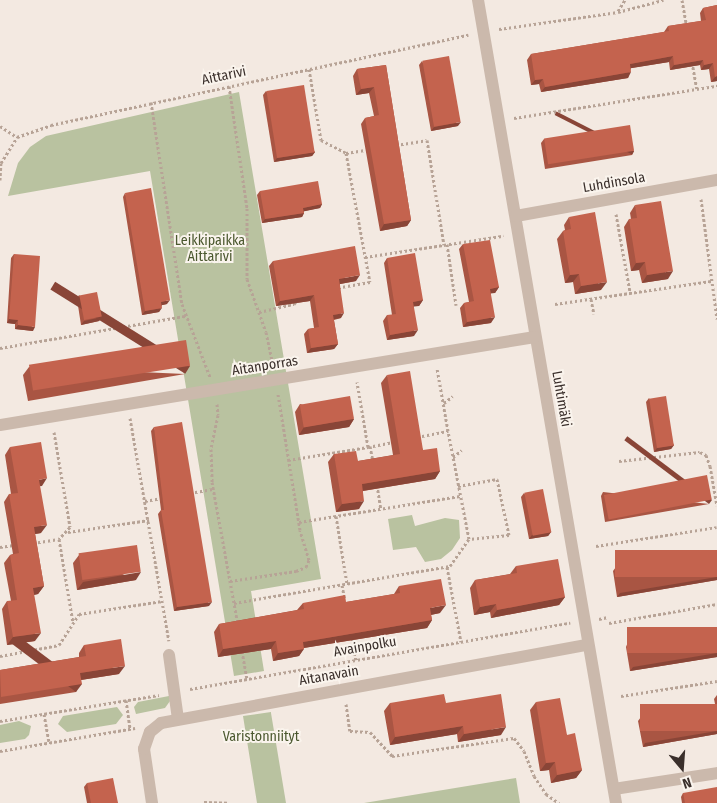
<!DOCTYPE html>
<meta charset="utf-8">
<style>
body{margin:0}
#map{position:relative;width:717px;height:803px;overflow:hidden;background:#f3e9e1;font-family:"Fira Sans Condensed",sans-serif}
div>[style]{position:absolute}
.green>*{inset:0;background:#b9c2a0}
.path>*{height:3px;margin-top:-1.5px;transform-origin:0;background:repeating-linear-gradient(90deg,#b7a396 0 2.5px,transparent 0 5px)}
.minor>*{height:12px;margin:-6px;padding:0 6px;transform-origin:6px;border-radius:6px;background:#cbb9ac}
.wall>*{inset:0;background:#a95543}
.shaded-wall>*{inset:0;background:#894537;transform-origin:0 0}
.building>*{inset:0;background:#c4634e;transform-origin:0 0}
span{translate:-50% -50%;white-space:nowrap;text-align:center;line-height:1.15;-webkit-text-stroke:4px #faf4ed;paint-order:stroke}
.street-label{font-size:14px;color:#3a2f2b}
.park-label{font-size:14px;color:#4b582f}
.north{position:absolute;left:657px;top:743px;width:50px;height:50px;-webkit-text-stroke:4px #faf4ed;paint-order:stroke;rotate:162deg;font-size:14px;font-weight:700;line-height:20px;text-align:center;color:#3a2f2b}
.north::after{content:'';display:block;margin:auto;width:18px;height:22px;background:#3a2f2b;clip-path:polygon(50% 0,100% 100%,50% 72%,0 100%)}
</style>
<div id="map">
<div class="green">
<div style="clip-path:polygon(239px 92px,321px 579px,251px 591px,264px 671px,234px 676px,150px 171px,8px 196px,18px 163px,30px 147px,46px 136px)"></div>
<div style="clip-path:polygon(412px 515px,415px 526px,445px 518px,459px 520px,460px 538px,452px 550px,441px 559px,425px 562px,416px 547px,393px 550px,388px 519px)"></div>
<div style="clip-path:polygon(169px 696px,170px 701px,165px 708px,136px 714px,134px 707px,138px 702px)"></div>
<div style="clip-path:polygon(117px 707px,123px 715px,116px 724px,67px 732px,58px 724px,63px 716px)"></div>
<div style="clip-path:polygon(271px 712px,271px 713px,286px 803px,257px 803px,243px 716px)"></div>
<div style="clip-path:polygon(19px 721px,31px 726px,29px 735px,25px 739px,0 743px,0 725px)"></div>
<div style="clip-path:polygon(516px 778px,520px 803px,364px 803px)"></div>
</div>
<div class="path">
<div style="left:682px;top:0;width:27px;rotate:80deg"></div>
<div style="left:618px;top:11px;width:13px;rotate:-58deg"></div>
<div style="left:499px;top:29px;width:120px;rotate:-8.1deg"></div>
<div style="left:618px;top:12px;width:47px;rotate:-14.9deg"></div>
<div style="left:692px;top:62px;width:27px;rotate:80deg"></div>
<div style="left:309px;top:69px;width:72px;rotate:80.4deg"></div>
<div style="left:321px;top:140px;width:28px;rotate:27deg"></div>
<div style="left:346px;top:153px;width:131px;rotate:79.5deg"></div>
<div style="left:370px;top:282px;width:35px;rotate:170deg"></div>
<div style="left:229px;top:86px;width:123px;rotate:81.6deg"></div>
<div style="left:247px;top:208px;width:71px;rotate:90deg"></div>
<div style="left:247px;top:279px;width:56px;rotate:70.3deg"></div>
<div style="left:266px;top:332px;width:34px;rotate:78deg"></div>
<div style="left:151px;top:102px;width:204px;rotate:81.3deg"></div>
<div style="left:182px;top:304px;width:78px;rotate:69deg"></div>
<div style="left:514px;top:118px;width:206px;rotate:-9deg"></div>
<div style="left:0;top:126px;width:20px;rotate:33deg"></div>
<div style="left:396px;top:145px;width:31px;rotate:-9deg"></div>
<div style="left:427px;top:140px;width:106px;rotate:80.8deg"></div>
<div style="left:346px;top:153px;width:24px;rotate:-9deg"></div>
<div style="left:0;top:180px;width:17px;rotate:-87deg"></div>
<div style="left:1px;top:163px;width:31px;rotate:-58deg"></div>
<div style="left:17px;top:137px;width:36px;rotate:-19deg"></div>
<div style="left:51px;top:125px;width:427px;rotate:-12.2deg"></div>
<div style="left:701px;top:199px;width:121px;rotate:82.4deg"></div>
<div style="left:616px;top:214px;width:79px;rotate:79.8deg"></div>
<div style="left:447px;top:244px;width:62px;rotate:81.6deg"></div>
<div style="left:365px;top:257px;width:140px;rotate:-8.7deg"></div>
<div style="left:591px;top:299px;width:15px;rotate:79deg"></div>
<div style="left:555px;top:304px;width:158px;rotate:-8.4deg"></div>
<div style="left:259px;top:312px;width:36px;rotate:-13deg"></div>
<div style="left:294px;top:304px;width:6px;rotate:-51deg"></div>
<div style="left:0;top:348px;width:189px;rotate:-9.8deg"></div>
<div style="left:444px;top:403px;width:11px;rotate:-38deg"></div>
<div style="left:217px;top:404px;width:11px;rotate:85deg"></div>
<div style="left:218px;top:415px;width:35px;rotate:102deg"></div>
<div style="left:211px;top:449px;width:33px;rotate:88deg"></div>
<div style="left:212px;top:482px;width:145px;rotate:79.7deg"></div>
<div style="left:130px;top:418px;width:226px;rotate:80.1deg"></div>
<div style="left:54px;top:432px;width:96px;rotate:80.4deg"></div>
<div style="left:70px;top:527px;width:16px;rotate:133deg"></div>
<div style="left:59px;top:539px;width:85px;rotate:80.5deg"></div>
<div style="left:417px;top:437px;width:32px;rotate:-11deg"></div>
<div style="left:448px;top:431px;width:64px;rotate:-99.9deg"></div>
<div style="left:370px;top:446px;width:15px;rotate:79deg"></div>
<div style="left:368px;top:447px;width:26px;rotate:-11deg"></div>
<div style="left:453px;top:457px;width:11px;rotate:-38deg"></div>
<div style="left:288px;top:460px;width:81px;rotate:-9.2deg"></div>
<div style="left:368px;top:447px;width:66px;rotate:-99.6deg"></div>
<div style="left:619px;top:461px;width:81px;rotate:-6.3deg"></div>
<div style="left:700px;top:452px;width:7px;rotate:27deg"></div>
<div style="left:706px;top:455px;width:12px;rotate:70deg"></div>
<div style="left:710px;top:466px;width:40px;rotate:80deg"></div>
<div style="left:377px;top:485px;width:24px;rotate:81deg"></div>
<div style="left:458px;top:486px;width:40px;rotate:-10deg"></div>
<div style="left:497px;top:479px;width:57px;rotate:77.9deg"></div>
<div style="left:509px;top:535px;width:40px;rotate:174.3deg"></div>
<div style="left:190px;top:493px;width:23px;rotate:-10deg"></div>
<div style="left:145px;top:501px;width:17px;rotate:-10deg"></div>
<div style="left:336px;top:516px;width:69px;rotate:80.8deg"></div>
<div style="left:299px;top:522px;width:163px;rotate:-9.2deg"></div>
<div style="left:68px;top:532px;width:82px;rotate:-8.4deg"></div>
<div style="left:33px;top:543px;width:26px;rotate:-9deg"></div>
<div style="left:596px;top:546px;width:122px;rotate:-8.9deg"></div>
<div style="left:0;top:547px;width:14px;rotate:-8deg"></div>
<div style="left:447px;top:567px;width:76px;rotate:79.4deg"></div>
<div style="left:230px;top:581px;width:67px;rotate:-8.6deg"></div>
<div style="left:296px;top:571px;width:11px;rotate:-22deg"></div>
<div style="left:306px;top:567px;width:8px;rotate:-67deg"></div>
<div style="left:309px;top:560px;width:31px;rotate:-107deg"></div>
<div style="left:300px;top:530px;width:138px;rotate:-99.2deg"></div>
<div style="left:342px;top:585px;width:15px;rotate:79deg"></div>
<div style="left:234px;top:603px;width:219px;rotate:-9.7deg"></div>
<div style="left:450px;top:566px;width:33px;rotate:-55deg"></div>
<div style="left:469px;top:539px;width:110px;rotate:-101deg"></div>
<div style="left:599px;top:619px;width:9px;rotate:-13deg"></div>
<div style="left:609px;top:623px;width:110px;rotate:-10deg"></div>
<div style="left:352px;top:638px;width:22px;rotate:80deg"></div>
<div style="left:242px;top:651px;width:28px;rotate:80deg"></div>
<div style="left:0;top:656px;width:60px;rotate:-10.6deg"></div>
<div style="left:59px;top:645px;width:37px;rotate:-57deg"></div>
<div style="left:79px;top:614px;width:84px;rotate:-8.9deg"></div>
<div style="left:190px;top:689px;width:386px;rotate:-9.9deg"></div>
<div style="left:621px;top:696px;width:97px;rotate:-8.9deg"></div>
<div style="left:126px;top:700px;width:29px;rotate:82deg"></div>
<div style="left:346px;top:704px;width:27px;rotate:82deg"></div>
<div style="left:350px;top:731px;width:20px;rotate:3deg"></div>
<div style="left:370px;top:732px;width:33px;rotate:47deg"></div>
<div style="left:392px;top:756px;width:123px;rotate:-8.4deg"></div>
<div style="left:514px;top:738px;width:16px;rotate:52deg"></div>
<div style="left:524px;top:751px;width:27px;rotate:68deg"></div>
<div style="left:534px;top:776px;width:22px;rotate:56deg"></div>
<div style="left:546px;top:794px;width:16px;rotate:35deg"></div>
<div style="left:44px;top:714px;width:29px;rotate:80deg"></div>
<div style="left:0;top:721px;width:161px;rotate:-9.3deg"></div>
<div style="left:0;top:751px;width:137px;rotate:-9.7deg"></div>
<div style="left:204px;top:802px;width:25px;rotate:2deg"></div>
</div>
<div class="minor">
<div style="left:478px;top:0;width:815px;rotate:80.25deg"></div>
<div style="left:516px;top:216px;width:204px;rotate:-10.2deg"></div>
<div style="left:0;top:425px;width:542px;rotate:-9.34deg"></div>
<div style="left:169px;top:655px;width:65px;rotate:82deg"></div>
<div style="left:614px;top:789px;width:104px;rotate:-8.8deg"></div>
<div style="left:152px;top:803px;width:55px;rotate:-98.4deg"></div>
<div style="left:144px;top:749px;width:18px;rotate:-71deg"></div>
<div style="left:150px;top:732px;width:14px;rotate:-39deg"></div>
<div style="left:161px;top:723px;width:434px;rotate:-10.4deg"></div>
</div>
<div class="wall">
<div style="clip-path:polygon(717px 5px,717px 81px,711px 82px,709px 69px,701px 70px,700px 65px,670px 70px,669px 62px,631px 68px,628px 78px,541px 92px,539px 84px,531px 85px,527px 60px,531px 54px,664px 32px,668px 26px,701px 21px,700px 13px,703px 8px)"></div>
<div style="clip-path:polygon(422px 61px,458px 126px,431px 131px,419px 65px)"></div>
<div style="clip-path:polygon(386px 65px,411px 220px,407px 226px,380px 231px,361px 124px,365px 118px,374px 116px,369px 93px,356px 95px,353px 76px,357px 69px)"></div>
<div style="clip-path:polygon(266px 91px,315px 152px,312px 156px,274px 162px,263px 95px)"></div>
<div style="clip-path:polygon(544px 139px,634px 151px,632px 155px,545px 169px,541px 143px)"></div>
<div style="clip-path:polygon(260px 191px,322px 204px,320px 208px,304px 211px,304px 213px,302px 217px,262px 223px,257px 195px)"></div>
<div style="clip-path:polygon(125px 193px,167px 304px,162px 305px,159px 312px,142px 315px,123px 197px)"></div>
<div style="clip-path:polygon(635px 205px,668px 279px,642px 283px,639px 270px,631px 271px,624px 227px,629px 219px,631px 219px,630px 213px)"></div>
<div style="clip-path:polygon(569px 217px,601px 290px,575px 294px,573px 282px,565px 283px,557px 239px,563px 231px,565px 230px,564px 225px)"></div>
<div style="clip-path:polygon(463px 244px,499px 287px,495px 293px,491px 293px,491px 323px,463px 327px,460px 308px,464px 303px,469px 302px,459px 249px)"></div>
<div style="clip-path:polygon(14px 254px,33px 331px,15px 329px,15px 324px,7px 323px,11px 258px)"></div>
<div style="clip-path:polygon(387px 258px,423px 300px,419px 306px,414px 306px,414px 336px,387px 340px,383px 321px,387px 315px,392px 315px,384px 263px)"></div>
<div style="clip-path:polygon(273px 261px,356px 281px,340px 284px,341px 318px,334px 320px,338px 344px,334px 349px,307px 353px,304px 334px,308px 329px,314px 328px,310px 301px,276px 306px,269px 266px)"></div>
<div style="clip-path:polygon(79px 295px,102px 317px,99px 321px,81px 325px,77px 299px)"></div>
<div style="clip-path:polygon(29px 367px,185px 374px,28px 401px,23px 375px)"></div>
<div style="clip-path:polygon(387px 375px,423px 450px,440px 471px,435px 479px,363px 491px,359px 509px,336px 512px,328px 462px,334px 454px,358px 461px,393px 455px,381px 383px)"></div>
<div style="clip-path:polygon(649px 398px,674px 445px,671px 449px,654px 452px,646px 402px)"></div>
<div style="clip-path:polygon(300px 404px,354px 419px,349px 427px,299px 435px,295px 412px)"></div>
<div style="clip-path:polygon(154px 427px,209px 606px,174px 611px,158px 514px,161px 510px,151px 431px)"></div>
<div style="clip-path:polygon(10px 447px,42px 486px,40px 486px,41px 533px,35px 534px,44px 586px,38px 594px,34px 595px,35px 641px,7px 645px,2px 609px,7px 601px,11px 601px,4px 563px,10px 555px,13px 554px,4px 502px,9px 494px,11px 494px,5px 455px)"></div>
<div style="clip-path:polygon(603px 492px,709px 504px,605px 522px,601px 496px)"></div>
<div style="clip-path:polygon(524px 493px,551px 532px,548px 536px,529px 539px,521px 497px)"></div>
<div style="clip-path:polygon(717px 550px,717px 580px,617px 597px,613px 571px,616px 567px)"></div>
<div style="clip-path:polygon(79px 555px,136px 580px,77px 590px,73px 563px)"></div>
<div style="clip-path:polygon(516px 566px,565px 597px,559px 605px,491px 618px,490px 612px,474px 615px,470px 588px,475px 580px,510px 574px)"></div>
<div style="clip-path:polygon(399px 586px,440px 613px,431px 615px,432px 620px,427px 628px,304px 648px,299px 656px,273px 661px,271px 649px,218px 657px,214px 632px,219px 624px,297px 610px,303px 603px,346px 602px,394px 594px)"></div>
<div style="clip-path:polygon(717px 627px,717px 657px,630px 671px,626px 647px,628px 642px)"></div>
<div style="clip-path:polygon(84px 645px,119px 674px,81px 680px,76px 692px,0 704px,0 670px,79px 657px,79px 653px)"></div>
<div style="clip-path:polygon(717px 695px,717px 734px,643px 747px,638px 721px,641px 717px,715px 704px,714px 699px)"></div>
<div style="clip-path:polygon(536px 702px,567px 735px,582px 770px,576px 778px,551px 783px,549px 770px,540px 771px,530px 710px)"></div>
<div style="clip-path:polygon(390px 703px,446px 703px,501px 735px,458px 742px,457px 734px,390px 745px,384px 711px)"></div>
<div style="clip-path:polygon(87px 783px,118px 803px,87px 803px,84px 787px)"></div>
<div style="clip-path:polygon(683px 793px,717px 803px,682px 803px,681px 797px)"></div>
</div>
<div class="shaded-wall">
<div style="clip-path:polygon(673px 56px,669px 62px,626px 69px,630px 64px)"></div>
<div style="clip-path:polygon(703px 60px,700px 65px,670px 70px,674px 65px)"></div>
<div style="clip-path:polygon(713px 63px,709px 69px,701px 70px,704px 65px)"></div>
<div style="clip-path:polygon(631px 72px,628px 78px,541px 92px,545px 87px)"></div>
<div style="clip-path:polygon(717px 76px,717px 81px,711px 82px,715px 77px)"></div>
<div style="clip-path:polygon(543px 79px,539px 84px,531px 85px,535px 80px)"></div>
<div style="clip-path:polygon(374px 87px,369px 93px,356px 95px,361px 89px)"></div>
<div style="clip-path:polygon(461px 122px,458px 126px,431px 131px,434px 127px)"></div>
<div style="left:634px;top:151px;width:4px;height:87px;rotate:117deg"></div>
<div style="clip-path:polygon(315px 152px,312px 156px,274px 162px,277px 158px)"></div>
<div style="clip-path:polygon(322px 204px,320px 208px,301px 212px,303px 208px)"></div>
<div style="clip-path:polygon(304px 213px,302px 217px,262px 223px,265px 219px)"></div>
<div style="clip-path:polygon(411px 220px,407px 226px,380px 231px,384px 224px)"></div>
<div style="clip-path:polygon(645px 262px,639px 270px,631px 271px,636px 263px)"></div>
<div style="clip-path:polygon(673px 271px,668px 279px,642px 283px,647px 275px)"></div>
<div style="clip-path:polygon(579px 274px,573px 282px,565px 283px,570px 275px)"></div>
<div style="clip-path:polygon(360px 275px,356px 281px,335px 285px,339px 279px)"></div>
<div style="clip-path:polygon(607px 282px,601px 290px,575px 294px,581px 286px)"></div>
<div style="clip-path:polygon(499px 287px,495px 293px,486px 294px,490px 289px)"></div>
<div style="clip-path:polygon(314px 295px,310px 301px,276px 306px,280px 301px)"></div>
<div style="clip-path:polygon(170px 300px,167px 304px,158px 306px,161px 302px)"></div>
<div style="clip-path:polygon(423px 300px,419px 306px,410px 307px,413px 302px)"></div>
<div style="clip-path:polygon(162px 308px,159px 312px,142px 315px,145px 311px)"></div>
<div style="clip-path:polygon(344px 313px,341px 318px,329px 320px,333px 315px)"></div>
<div style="clip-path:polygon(102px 317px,99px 321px,81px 325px,84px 321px)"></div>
<div style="clip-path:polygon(495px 317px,491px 323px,463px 327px,467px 322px)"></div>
<div style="clip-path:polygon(9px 319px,18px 320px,15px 324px,7px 323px)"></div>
<div style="clip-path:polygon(18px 325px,35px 327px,33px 331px,15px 329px)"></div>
<div style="clip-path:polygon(418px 330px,414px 336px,387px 340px,390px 335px)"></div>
<div style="clip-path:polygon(338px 344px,334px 349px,307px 353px,311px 348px)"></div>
<div style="left:190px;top:366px;width:9px;height:159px;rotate:122deg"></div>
<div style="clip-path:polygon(354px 419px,349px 427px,299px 435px,304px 427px)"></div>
<div style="clip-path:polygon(674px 445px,671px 449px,654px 452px,657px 448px)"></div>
<div style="clip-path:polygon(440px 471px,435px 479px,356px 492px,362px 484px)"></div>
<div style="clip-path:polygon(47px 478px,42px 486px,33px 487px,39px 480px)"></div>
<div style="left:712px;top:500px;width:5px;height:106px;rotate:127deg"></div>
<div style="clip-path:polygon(364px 501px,359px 509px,336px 512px,342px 504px)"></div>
<div style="clip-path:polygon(47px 525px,41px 533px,29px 535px,34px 527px)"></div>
<div style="clip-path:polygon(551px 532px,548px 536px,529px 539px,532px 535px)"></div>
<div style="clip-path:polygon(141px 572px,136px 580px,77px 590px,83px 582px)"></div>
<div style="clip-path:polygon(717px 577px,717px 580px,617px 597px,620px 593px)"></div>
<div style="clip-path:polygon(44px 586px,38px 594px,28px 596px,33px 588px)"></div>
<div style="clip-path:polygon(565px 597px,559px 605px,491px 618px,497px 610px)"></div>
<div style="clip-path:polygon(212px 602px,209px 606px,174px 611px,177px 607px)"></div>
<div style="clip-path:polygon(496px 604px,490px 612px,474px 615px,480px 607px)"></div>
<div style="clip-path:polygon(446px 605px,440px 613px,425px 616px,430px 608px)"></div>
<div style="clip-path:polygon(432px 620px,427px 628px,297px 649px,303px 642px)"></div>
<div style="clip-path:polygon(41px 633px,35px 641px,7px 645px,13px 637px)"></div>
<div style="clip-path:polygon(276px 641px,271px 649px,218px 657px,223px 649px)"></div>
<div style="clip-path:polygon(304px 649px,299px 656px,273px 661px,278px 653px)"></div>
<div style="clip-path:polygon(717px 653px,717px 657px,630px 671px,633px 667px)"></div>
<div style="clip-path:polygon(125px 666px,119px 674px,74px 681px,80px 673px)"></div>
<div style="left:82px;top:684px;width:10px;height:82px;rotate:127deg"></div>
<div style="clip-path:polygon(463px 726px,457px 734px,390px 745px,395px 737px)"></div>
<div style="clip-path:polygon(506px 727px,501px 735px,458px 742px,464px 734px)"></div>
<div style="clip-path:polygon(717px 731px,717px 734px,643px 747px,645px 743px)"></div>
<div style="clip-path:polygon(555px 762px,549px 770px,540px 771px,546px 763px)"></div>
<div style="clip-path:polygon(582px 770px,576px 778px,551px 783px,557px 775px)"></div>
</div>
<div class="building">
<div style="clip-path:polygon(717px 5px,717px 76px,715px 77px,713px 63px,704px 65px,703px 60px,674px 65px,673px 56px,630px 64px,631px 72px,545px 87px,543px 79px,535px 80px,531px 54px,669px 31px,668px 26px,706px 20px,703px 8px)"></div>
<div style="left:449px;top:56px;width:67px;height:27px;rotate:80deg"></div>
<div style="clip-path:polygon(386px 65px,411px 220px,384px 224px,365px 118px,379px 115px,374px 87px,361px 89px,357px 69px)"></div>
<div style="left:304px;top:85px;width:68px;height:38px;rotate:81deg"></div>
<div style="left:630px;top:125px;width:26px;height:87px;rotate:81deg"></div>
<div style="clip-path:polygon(318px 181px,322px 204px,303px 208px,304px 213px,265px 219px,260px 191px)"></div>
<div style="clip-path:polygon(151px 188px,170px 300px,161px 302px,162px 308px,145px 311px,125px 193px)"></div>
<div style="clip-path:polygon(661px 201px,673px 271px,647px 275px,645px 262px,636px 263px,629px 219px,637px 218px,635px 205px)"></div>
<div style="clip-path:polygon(595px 212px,607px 282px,581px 286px,579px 274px,570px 275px,563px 231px,571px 229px,569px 217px)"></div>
<div style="clip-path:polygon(490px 240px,499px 287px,490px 289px,495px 317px,467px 322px,464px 303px,474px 301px,463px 244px)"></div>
<div style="clip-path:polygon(355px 246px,360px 275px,339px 279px,344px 313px,333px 315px,338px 344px,311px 348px,308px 329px,319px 327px,314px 295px,280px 301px,273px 261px)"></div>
<div style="clip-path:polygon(415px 253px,423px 300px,413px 302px,418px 330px,390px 335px,387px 315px,396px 314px,387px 258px)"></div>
<div style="clip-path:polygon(14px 254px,40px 256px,35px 327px,18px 325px,18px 320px,9px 319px)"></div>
<div style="left:97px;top:292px;width:25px;height:18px;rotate:79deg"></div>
<div style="left:186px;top:340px;width:26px;height:159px;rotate:81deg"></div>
<div style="clip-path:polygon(410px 371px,423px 450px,437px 448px,440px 471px,362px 484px,364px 501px,342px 504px,334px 454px,356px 451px,358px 461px,400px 454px,387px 375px)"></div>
<div style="left:350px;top:396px;width:23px;height:51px;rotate:80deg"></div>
<div style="left:666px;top:396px;width:50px;height:17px;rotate:81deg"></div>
<div style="clip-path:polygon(182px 422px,212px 602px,177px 607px,161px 510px,164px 510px,154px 427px)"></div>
<div style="clip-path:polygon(41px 442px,47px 478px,39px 480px,47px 525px,34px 527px,44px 586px,33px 588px,41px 633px,13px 637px,7px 601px,17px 600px,10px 555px,19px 553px,9px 494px,18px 493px,10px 447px)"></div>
<div style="left:707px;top:475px;width:25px;height:105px;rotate:79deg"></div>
<div style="left:543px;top:489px;width:44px;height:19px;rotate:79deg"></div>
<div style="left:137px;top:545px;width:27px;height:59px;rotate:82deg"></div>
<div style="left:717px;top:550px;width:27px;height:102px;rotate:90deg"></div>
<div style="clip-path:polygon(558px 559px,565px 597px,497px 610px,496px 604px,480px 607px,475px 580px,517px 573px,516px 566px)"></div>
<div style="clip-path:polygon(441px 579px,446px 605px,430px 608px,432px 620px,303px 642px,304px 649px,278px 653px,276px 641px,223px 649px,219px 624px,304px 609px,303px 603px,345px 595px,346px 602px,400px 593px,399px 586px)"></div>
<div style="left:717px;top:627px;width:26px;height:90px;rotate:90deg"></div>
<div style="clip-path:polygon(121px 639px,125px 666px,80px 673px,82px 684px,1px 697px,0 670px,86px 656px,84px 645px)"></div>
<div style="clip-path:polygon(444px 694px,446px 703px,501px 694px,506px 727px,464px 734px,463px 726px,395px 737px,390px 703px)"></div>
<div style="clip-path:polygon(560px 698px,567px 735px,575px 733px,582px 770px,557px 775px,555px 762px,546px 763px,536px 702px)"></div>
<div style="left:717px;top:704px;width:27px;height:77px;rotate:90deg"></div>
<div style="clip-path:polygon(113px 778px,118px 803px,91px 803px,87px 783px)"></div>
<div style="clip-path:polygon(717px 787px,717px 803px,685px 803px,683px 793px)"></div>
</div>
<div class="street-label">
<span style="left:224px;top:76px;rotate:-12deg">Aittarivi</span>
<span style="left:614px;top:183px;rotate:-10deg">Luhdinsola</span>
<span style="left:265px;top:366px;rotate:-9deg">Aitanporras</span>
<span style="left:561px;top:399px;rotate:80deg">Luhtimäki</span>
<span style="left:365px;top:647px;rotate:-10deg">Avainpolku</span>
<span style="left:329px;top:676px;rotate:-10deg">Aitanavain</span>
</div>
<div class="park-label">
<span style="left:210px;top:249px">Leikkipaikka<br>Aittarivi</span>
<span style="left:261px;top:737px">Varistonniityt</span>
</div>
<div class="north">N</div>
</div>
